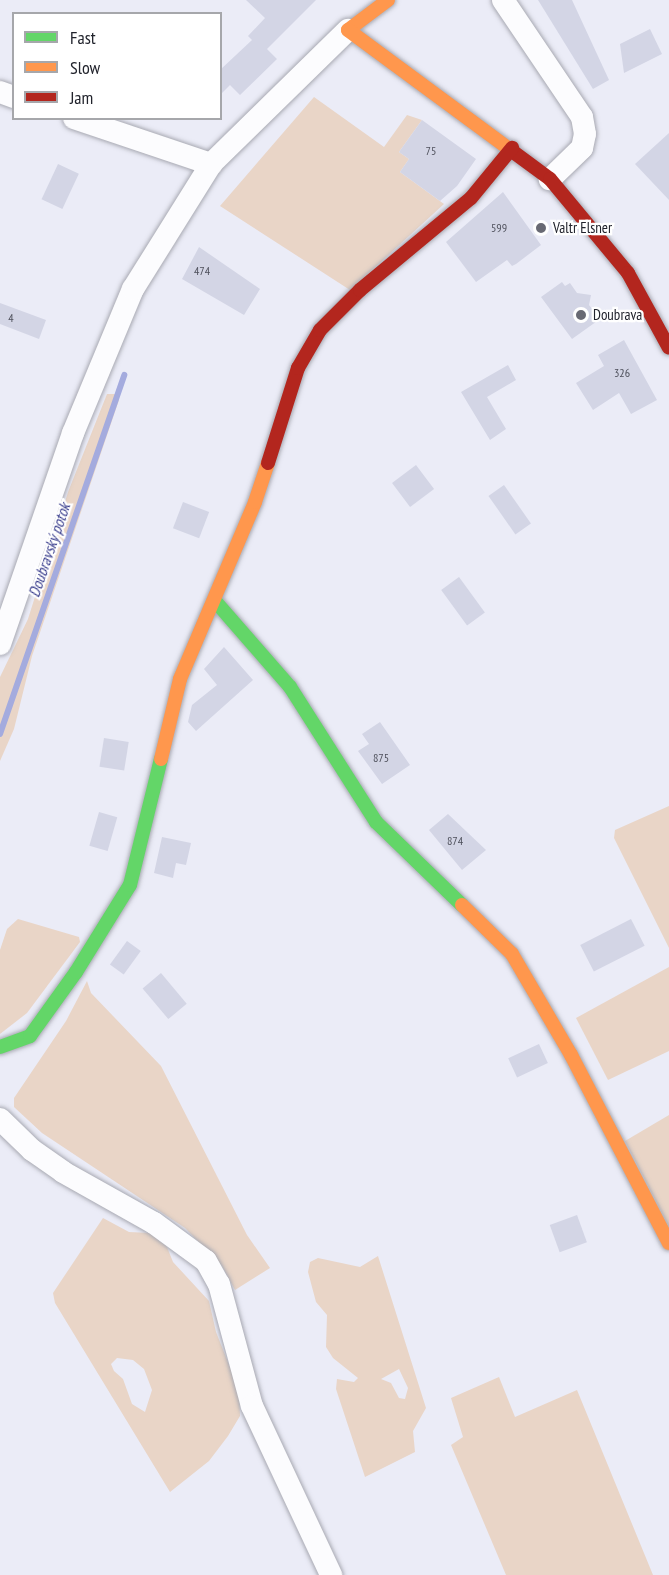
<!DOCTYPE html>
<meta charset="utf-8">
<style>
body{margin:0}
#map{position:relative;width:669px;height:1575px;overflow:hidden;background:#ebecf7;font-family:"PT Sans Narrow",sans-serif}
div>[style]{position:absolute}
.green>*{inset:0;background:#e9d5c7}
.stream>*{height:6px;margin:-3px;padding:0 3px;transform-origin:3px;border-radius:3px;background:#a4abde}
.building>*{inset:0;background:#d3d5e5;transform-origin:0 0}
.roads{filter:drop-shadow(0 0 2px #a8a9b2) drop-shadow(0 0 2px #a8a9b2)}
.street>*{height:22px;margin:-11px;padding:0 11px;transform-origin:11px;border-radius:11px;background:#fcfcfe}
.fast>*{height:14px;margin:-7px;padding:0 7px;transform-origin:7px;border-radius:7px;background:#63d668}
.slow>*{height:14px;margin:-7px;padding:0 7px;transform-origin:7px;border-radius:7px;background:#ff974d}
.jam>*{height:14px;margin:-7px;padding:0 7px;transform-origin:7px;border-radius:7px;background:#b3261e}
.dots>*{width:16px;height:16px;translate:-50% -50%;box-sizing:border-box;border:3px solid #fff;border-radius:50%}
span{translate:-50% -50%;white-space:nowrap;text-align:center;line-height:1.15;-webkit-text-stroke:4.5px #fff;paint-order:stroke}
.number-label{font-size:12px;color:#4e505b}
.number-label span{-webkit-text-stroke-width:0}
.poi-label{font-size:15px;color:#21232c}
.left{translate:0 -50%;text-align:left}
.water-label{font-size:16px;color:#383c8c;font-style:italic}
.legend{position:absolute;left:12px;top:12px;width:210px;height:108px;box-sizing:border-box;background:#fff;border:2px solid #a6a7ab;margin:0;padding:8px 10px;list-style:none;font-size:18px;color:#21232c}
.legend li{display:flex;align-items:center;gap:12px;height:30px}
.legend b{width:30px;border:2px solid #a6a7ab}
</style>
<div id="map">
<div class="green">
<div style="clip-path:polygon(314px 97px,384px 147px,407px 115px,422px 120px,399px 152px,409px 159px,400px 172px,444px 204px,350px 290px,220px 206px)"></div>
<div style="clip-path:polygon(107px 394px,117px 394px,119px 400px,32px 656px,14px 729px,0 761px,0 677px,28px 619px,68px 492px)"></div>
<div style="clip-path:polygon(669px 806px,669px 948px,614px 838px,615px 830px)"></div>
<div style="clip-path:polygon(18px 919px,79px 937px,80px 942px,27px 1013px,0 1034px,0 950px,7px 929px)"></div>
<div style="clip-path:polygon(669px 967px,669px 1051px,608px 1080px,576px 1018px)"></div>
<div style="clip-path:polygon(87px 981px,91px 993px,161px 1066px,247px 1235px,270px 1268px,235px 1290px,222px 1266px,185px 1228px,42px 1133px,14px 1107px,14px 1098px,66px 1021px)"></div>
<div style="clip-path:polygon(669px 1115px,669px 1227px,625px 1141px)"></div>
<div style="clip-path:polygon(evenodd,103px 1218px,129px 1232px,150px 1233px,167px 1247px,173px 1262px,209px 1301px,216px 1332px,239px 1390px,240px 1416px,228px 1436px,209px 1461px,170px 1492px,55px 1303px,53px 1293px,103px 1218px,117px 1358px,133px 1360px,144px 1369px,152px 1390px,145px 1412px,132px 1404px,123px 1379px,114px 1371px,111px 1364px,117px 1358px)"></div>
<div style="clip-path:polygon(evenodd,378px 1256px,426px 1408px,413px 1431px,415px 1452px,365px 1477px,336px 1389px,337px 1379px,354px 1382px,358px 1378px,333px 1358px,326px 1347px,327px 1315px,316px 1302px,308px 1272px,310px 1262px,318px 1258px,360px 1267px,378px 1256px,399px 1369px,408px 1388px,405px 1399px,399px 1398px,391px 1383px,381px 1379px,399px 1369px)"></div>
<div style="clip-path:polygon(499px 1377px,515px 1417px,577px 1390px,653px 1575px,506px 1575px,451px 1445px,463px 1437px,451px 1398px)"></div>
</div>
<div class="stream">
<div style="left:0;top:734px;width:380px;rotate:-70.9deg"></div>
</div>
<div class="building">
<div style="clip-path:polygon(246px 0,316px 0,267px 49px,277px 59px,240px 95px,230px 85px,220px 95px,220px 70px,252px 40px,248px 36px,265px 18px)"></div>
<div style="clip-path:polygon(538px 0,572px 0,609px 80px,593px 89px)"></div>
<div style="clip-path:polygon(650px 29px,662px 54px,624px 73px,620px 44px)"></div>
<div style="clip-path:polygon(422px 120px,476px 159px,457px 186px,440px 201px,400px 172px,409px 159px,399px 152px)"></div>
<div style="clip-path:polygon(669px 133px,669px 200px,635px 164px)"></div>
<div style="left:58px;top:164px;width:23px;height:39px;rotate:25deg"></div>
<div style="clip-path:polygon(503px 192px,541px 245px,516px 264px,512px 266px,507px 260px,476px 282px,446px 242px)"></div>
<div style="clip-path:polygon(199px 247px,260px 289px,244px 315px,182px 279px)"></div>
<div style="clip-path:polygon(562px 282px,565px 286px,570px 283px,577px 293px,591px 295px,589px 305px,600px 319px,572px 339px,541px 297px)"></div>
<div style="clip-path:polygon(0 303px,46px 320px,39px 339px,0 324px)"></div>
<div style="clip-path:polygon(624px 340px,657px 400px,631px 414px,619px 393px,593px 410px,576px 383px,604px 366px,598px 355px)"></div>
<div style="clip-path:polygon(508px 365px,516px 380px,487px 397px,506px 429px,490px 440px,461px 392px)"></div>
<div style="left:416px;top:465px;width:30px;height:30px;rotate:53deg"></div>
<div style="left:504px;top:485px;width:47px;height:19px;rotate:55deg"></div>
<div style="left:183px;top:502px;width:28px;height:28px;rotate:21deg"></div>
<div style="left:459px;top:577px;width:44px;height:22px;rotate:54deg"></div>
<div style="clip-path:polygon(224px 647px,253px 680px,196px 731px,188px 722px,192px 705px,217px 685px,204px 669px)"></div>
<div style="clip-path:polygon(380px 722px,410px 765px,382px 784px,358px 751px,369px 744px,362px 734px)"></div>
<div style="left:104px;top:738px;width:25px;height:29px;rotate:9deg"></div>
<div style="left:99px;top:812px;width:19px;height:35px;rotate:16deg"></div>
<div style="clip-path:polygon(448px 814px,486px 850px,462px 870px,429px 830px)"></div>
<div style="clip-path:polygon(162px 837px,191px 843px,186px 865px,176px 863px,173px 878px,154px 873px)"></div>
<div style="left:631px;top:919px;width:30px;height:57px;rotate:63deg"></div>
<div style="left:127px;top:941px;width:17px;height:29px;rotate:36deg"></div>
<div style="left:161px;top:973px;width:40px;height:24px;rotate:50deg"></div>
<div style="left:539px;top:1044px;width:21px;height:34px;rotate:65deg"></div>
<div style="left:577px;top:1215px;width:29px;height:29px;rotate:70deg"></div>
</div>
<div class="roads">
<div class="street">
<div style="left:503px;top:0;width:141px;rotate:56deg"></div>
<div style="left:582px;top:117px;width:17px;rotate:80deg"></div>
<div style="left:585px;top:134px;width:14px;rotate:102deg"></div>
<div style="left:582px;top:148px;width:45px;rotate:135.9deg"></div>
<div style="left:0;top:92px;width:15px;rotate:20deg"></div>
<div style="left:74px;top:118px;width:145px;rotate:18.6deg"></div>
<div style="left:0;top:644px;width:223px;rotate:-70.9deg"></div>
<div style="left:73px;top:433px;width:156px;rotate:-67.4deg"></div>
<div style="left:133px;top:289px;width:147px;rotate:-58deg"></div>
<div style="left:211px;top:164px;width:192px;rotate:-44.4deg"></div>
<div style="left:0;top:1119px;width:45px;rotate:44.1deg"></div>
<div style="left:32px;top:1150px;width:38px;rotate:35deg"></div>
<div style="left:63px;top:1172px;width:104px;rotate:29.3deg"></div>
<div style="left:154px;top:1223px;width:64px;rotate:36.2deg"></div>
<div style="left:206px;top:1261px;width:26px;rotate:61deg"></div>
<div style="left:219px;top:1284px;width:126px;rotate:74.9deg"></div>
<div style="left:252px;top:1406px;width:187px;rotate:64.9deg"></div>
</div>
<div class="fast">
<div style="left:215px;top:601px;width:114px;rotate:48.9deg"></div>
<div style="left:290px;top:687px;width:160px;rotate:57.5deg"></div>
<div style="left:376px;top:822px;width:120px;rotate:44deg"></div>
<div style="left:0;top:1047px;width:32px;rotate:-20deg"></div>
<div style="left:30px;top:1036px;width:79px;rotate:-54.3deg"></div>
<div style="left:76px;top:972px;width:102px;rotate:-58.2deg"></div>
<div style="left:130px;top:885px;width:130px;rotate:-76.2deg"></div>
</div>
<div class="slow">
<div style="left:388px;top:0;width:50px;rotate:143.1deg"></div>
<div style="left:348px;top:30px;width:204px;rotate:36.4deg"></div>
<div style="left:161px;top:759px;width:82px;rotate:-76.6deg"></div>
<div style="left:180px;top:679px;width:192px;rotate:-67deg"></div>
<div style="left:255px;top:502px;width:41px;rotate:-71.6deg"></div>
<div style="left:462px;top:905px;width:70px;rotate:44.4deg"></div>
<div style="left:512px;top:954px;width:117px;rotate:59.7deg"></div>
<div style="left:571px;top:1055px;width:212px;rotate:62.5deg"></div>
</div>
<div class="jam">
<div style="left:512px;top:151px;width:47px;rotate:36.4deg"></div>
<div style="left:550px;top:179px;width:122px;rotate:50.3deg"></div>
<div style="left:628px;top:273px;width:85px;rotate:61.3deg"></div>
<div style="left:268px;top:463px;width:100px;rotate:-72.5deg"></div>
<div style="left:298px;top:368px;width:44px;rotate:-59.9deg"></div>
<div style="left:320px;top:330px;width:57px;rotate:-45deg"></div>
<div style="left:360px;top:290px;width:144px;rotate:-39.7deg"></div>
<div style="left:471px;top:198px;width:65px;rotate:-50.6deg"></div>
</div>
</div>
<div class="dots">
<div style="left:541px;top:228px;background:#686973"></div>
<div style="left:581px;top:315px;background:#686973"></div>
</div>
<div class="number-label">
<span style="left:431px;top:151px">75</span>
<span style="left:499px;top:228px">599</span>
<span style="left:202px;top:271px">474</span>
<span style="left:11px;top:318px">4</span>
<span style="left:622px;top:373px">326</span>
<span style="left:381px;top:758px">875</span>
<span style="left:455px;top:841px">874</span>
</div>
<div class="poi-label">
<span class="left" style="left:553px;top:228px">Valtr Elsner</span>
<span class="left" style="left:593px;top:315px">Doubrava</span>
</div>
<div class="water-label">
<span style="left:49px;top:550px;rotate:-71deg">Doubravský potok</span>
</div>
<ul class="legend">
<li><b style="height:8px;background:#63d668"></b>Fast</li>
<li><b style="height:8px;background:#ff974d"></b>Slow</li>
<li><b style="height:8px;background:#b3261e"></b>Jam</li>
</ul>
</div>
